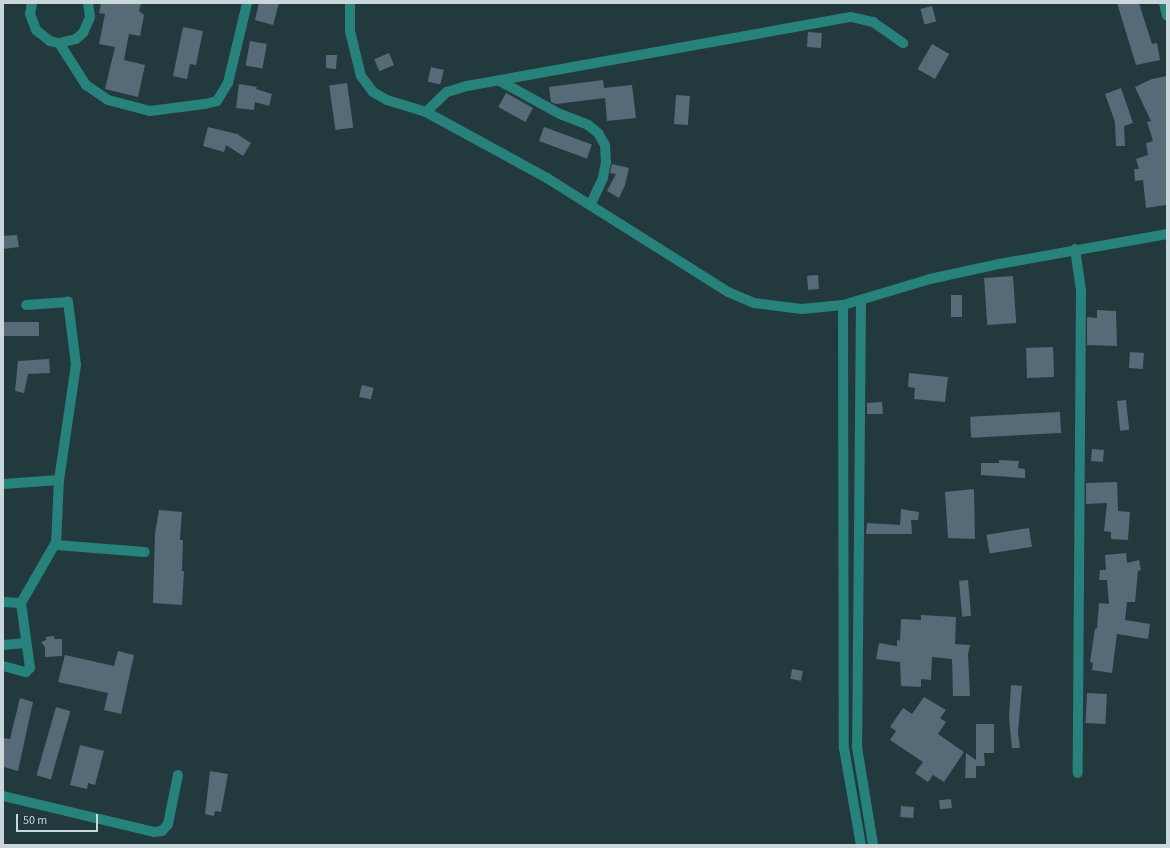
<!DOCTYPE html>
<style>
body{margin:0}
#map{position:relative;width:1170px;height:848px;overflow:hidden;background:#223a3e;font-family:"Source Sans 3",sans-serif}
div>[style]{position:absolute}
.building>*{inset:0;background:#576a77;transform-origin:0 0}
.minor>*{height:10px;margin:-5px;padding:0 5px;transform-origin:5px;border-radius:5px;background:#26827a}
span{translate:-50% -50%;white-space:nowrap;text-align:center;line-height:1.15;-webkit-text-stroke:3px #223a3e;paint-order:stroke}
.frame{position:absolute;inset:0;border:4px solid #cad7da;pointer-events:none}
.scale{position:absolute;left:16px;top:814px;width:82px;height:18px;box-sizing:border-box;border:2px solid #cad7da;border-top:0;padding-left:5px;font-size:12px;line-height:14px;white-space:nowrap;color:#cad7da;-webkit-text-stroke:3px #223a3e;paint-order:stroke}
</style>
<div id="map">
<div class="building">
<div style="clip-path:polygon(101px 3px,141px 3px,139px 11px,144px 15px,140px 36px,129px 34px,124px 60px,145px 65px,138px 97px,105px 89px,115px 47px,99px 44px,105px 14px,99px 13px)"></div>
<div style="clip-path:polygon(259px 3px,279px 3px,273px 25px,255px 20px)"></div>
<div style="clip-path:polygon(1117px 3px,1139px 3px,1152px 44px,1157px 43px,1160px 60px,1136px 65px)"></div>
<div style="left:932px;top:6px;width:16px;height:12px;rotate:75deg"></div>
<div style="clip-path:polygon(183px 27px,203px 31px,196px 65px,190px 64px,187px 79px,173px 76px)"></div>
<div style="left:808px;top:32px;width:14px;height:15px;rotate:4deg"></div>
<div style="left:250px;top:41px;width:17px;height:25px;rotate:10deg"></div>
<div style="left:932px;top:44px;width:20px;height:29px;rotate:30deg"></div>
<div style="left:389px;top:53px;width:13px;height:16px;rotate:67deg"></div>
<div style="clip-path:polygon(326px 55px,337px 55px,336px 69px,326px 68px)"></div>
<div style="left:431px;top:67px;width:13px;height:15px;rotate:13deg"></div>
<div style="clip-path:polygon(1167px 76px,1166px 205px,1146px 208px,1143px 180px,1135px 181px,1134px 169px,1139px 169px,1136px 159px,1148px 155px,1146px 143px,1153px 141px,1147px 122px,1151px 121px,1135px 87px,1152px 79px)"></div>
<div style="clip-path:polygon(603px 80px,604px 88px,632px 85px,636px 118px,607px 121px,605px 98px,556px 104px,551px 102px,549px 87px)"></div>
<div style="left:347px;top:83px;width:45px;height:18px;rotate:82deg"></div>
<div style="clip-path:polygon(239px 84px,257px 87px,256px 89px,272px 94px,269px 106px,255px 102px,254px 110px,236px 108px)"></div>
<div style="clip-path:polygon(1121px 88px,1133px 123px,1124px 126px,1125px 146px,1116px 146px,1115px 122px,1105px 94px)"></div>
<div style="left:506px;top:93px;width:31px;height:16px;rotate:29deg"></div>
<div style="left:676px;top:95px;width:14px;height:29px;rotate:4deg"></div>
<div style="clip-path:polygon(208px 127px,237px 134px,251px 143px,243px 156px,226px 145px,224px 152px,203px 146px)"></div>
<div style="left:544px;top:127px;width:51px;height:15px;rotate:20deg"></div>
<div style="clip-path:polygon(612px 164px,629px 168px,625px 185px,619px 198px,607px 191px,616px 174px,610px 173px)"></div>
<div style="clip-path:polygon(17px 235px,19px 247px,3px 249px,3px 236px)"></div>
<div style="left:818px;top:275px;width:14px;height:11px;rotate:86deg"></div>
<div style="left:1013px;top:276px;width:47px;height:29px;rotate:86deg"></div>
<div style="left:951px;top:295px;width:11px;height:22px"></div>
<div style="clip-path:polygon(1097px 310px,1116px 311px,1117px 346px,1087px 345px,1087px 317px,1097px 318px)"></div>
<div style="left:39px;top:322px;width:14px;height:36px;rotate:90deg"></div>
<div style="left:1053px;top:347px;width:30px;height:27px;rotate:88deg"></div>
<div style="left:1130px;top:352px;width:14px;height:16px;rotate:4deg"></div>
<div style="clip-path:polygon(49px 359px,50px 373px,28px 374px,24px 393px,15px 391px,18px 361px)"></div>
<div style="clip-path:polygon(909px 373px,948px 377px,945px 402px,914px 399px,915px 388px,908px 387px)"></div>
<div style="left:362px;top:385px;width:12px;height:12px;rotate:14deg"></div>
<div style="left:1126px;top:400px;width:30px;height:9px;rotate:84deg"></div>
<div style="clip-path:polygon(882px 402px,883px 414px,867px 414px,867px 403px)"></div>
<div style="left:1060px;top:412px;width:21px;height:90px;rotate:87deg"></div>
<div style="left:1092px;top:449px;width:12px;height:12px;rotate:5deg"></div>
<div style="clip-path:polygon(999px 460px,1019px 461px,1018px 468px,1025px 469px,1025px 478px,981px 475px,981px 463px,999px 463px)"></div>
<div style="clip-path:polygon(1117px 482px,1118px 511px,1130px 512px,1128px 540px,1111px 539px,1111px 532px,1104px 531px,1107px 503px,1086px 504px,1086px 483px)"></div>
<div style="clip-path:polygon(974px 489px,975px 539px,948px 538px,945px 492px)"></div>
<div style="clip-path:polygon(901px 509px,919px 512px,918px 520px,911px 520px,912px 534px,866px 534px,867px 523px,900px 525px)"></div>
<div style="clip-path:polygon(159px 510px,182px 512px,180px 540px,183px 540px,182px 571px,184px 571px,182px 605px,153px 603px,155px 533px)"></div>
<div style="left:1029px;top:528px;width:19px;height:43px;rotate:81deg"></div>
<div style="clip-path:polygon(1126px 553px,1127px 563px,1139px 560px,1141px 570px,1138px 571px,1135px 602px,1127px 602px,1125px 620px,1150px 624px,1148px 639px,1117px 634px,1112px 673px,1092px 670px,1093px 663px,1090px 662px,1095px 629px,1097px 628px,1099px 603px,1109px 604px,1107px 580px,1099px 580px,1100px 570px,1106px 570px,1105px 555px)"></div>
<div style="left:968px;top:580px;width:36px;height:9px;rotate:85deg"></div>
<div style="clip-path:polygon(921px 615px,956px 617px,955px 644px,970px 645px,968px 654px,970px 696px,953px 696px,952px 659px,932px 657px,931px 680px,921px 679px,921px 687px,901px 686px,900px 662px,876px 659px,879px 643px,897px 646px,897px 640px,900px 641px,901px 619px,921px 620px)"></div>
<div style="clip-path:polygon(54px 636px,54px 639px,62px 639px,62px 656px,45px 657px,45px 647px,41px 642px,46px 640px,46px 637px)"></div>
<div style="clip-path:polygon(118px 651px,134px 655px,121px 714px,104px 710px,108px 693px,58px 682px,65px 655px,114px 666px)"></div>
<div style="left:792px;top:669px;width:11px;height:10px;rotate:10deg"></div>
<div style="clip-path:polygon(1011px 685px,1022px 686px,1018px 733px,1020px 748px,1012px 748px,1009px 718px)"></div>
<div style="left:1087px;top:693px;width:20px;height:30px;rotate:3deg"></div>
<div style="clip-path:polygon(924px 697px,946px 710px,940px 718px,946px 722px,938px 734px,964px 752px,944px 782px,933px 775px,928px 782px,915px 773px,923px 762px,890px 740px,896px 731px,890px 727px,903px 708px,912px 714px)"></div>
<div style="clip-path:polygon(20px 698px,33px 702px,18px 771px,4px 767px,3px 738px,10px 739px)"></div>
<div style="left:56px;top:707px;width:15px;height:71px;rotate:16deg"></div>
<div style="clip-path:polygon(976px 724px,994px 724px,994px 753px,984px 753px,985px 766px,976px 766px)"></div>
<div style="clip-path:polygon(80px 745px,104px 751px,95px 785px,88px 783px,87px 789px,70px 785px)"></div>
<div style="clip-path:polygon(966px 753px,976px 760px,976px 778px,965px 778px)"></div>
<div style="clip-path:polygon(210px 771px,228px 774px,221px 812px,215px 811px,214px 816px,205px 814px)"></div>
<div style="left:951px;top:799px;width:9px;height:12px;rotate:84deg"></div>
<div style="left:901px;top:806px;width:13px;height:11px;rotate:4deg"></div>
</div>
<div class="minor">
<div style="left:32px;top:3px;width:11px;rotate:100deg"></div>
<div style="left:30px;top:14px;width:17px;rotate:69deg"></div>
<div style="left:36px;top:30px;width:18px;rotate:38deg"></div>
<div style="left:50px;top:41px;width:9px;rotate:13deg"></div>
<div style="left:59px;top:43px;width:17px;rotate:-13deg"></div>
<div style="left:76px;top:39px;width:9px;rotate:-41deg"></div>
<div style="left:83px;top:33px;width:17px;rotate:-66deg"></div>
<div style="left:90px;top:17px;width:14px;rotate:-98deg"></div>
<div style="left:350px;top:3px;width:28px;rotate:90deg"></div>
<div style="left:350px;top:31px;width:46px;rotate:76.3deg"></div>
<div style="left:361px;top:76px;width:20px;rotate:53deg"></div>
<div style="left:373px;top:92px;width:16px;rotate:30deg"></div>
<div style="left:387px;top:100px;width:41px;rotate:17.1deg"></div>
<div style="left:426px;top:112px;width:138px;rotate:28.6deg"></div>
<div style="left:547px;top:178px;width:214px;rotate:32.2deg"></div>
<div style="left:728px;top:292px;width:28px;rotate:23deg"></div>
<div style="left:754px;top:303px;width:48px;rotate:7.1deg"></div>
<div style="left:802px;top:309px;width:41px;rotate:-5.6deg"></div>
<div style="left:843px;top:305px;width:91px;rotate:-16.6deg"></div>
<div style="left:930px;top:279px;width:71px;rotate:-12.3deg"></div>
<div style="left:999px;top:264px;width:171px;rotate:-10.1deg"></div>
<div style="left:1164px;top:3px;width:13px;rotate:77deg"></div>
<div style="left:59px;top:43px;width:50px;rotate:57.3deg"></div>
<div style="left:86px;top:85px;width:27px;rotate:34deg"></div>
<div style="left:108px;top:100px;width:43px;rotate:14.7deg"></div>
<div style="left:150px;top:111px;width:55px;rotate:-7.3deg"></div>
<div style="left:205px;top:104px;width:12px;rotate:-14deg"></div>
<div style="left:217px;top:101px;width:21px;rotate:-59deg"></div>
<div style="left:228px;top:83px;width:82px;rotate:-76.6deg"></div>
<div style="left:500px;top:81px;width:68px;rotate:28.8deg"></div>
<div style="left:560px;top:114px;width:30px;rotate:21deg"></div>
<div style="left:588px;top:125px;width:13px;rotate:39deg"></div>
<div style="left:598px;top:133px;width:14px;rotate:60deg"></div>
<div style="left:605px;top:145px;width:17px;rotate:87deg"></div>
<div style="left:606px;top:162px;width:16px;rotate:101deg"></div>
<div style="left:603px;top:178px;width:29px;rotate:115deg"></div>
<div style="left:426px;top:112px;width:29px;rotate:-44deg"></div>
<div style="left:447px;top:92px;width:21px;rotate:-17deg"></div>
<div style="left:467px;top:86px;width:390px;rotate:-10.2deg"></div>
<div style="left:851px;top:17px;width:23px;rotate:13deg"></div>
<div style="left:873px;top:22px;width:37px;rotate:35deg"></div>
<div style="left:1075px;top:249px;width:41px;rotate:81.7deg"></div>
<div style="left:1081px;top:290px;width:483px;rotate:90.4deg"></div>
<div style="left:861px;top:301px;width:446px;rotate:90.5deg"></div>
<div style="left:857px;top:747px;width:99px;rotate:80.7deg"></div>
<div style="left:843px;top:305px;width:443px;rotate:89.9deg"></div>
<div style="left:844px;top:748px;width:98px;rotate:80.1deg"></div>
<div style="left:3px;top:484px;width:56px;rotate:-4.1deg"></div>
<div style="left:56px;top:545px;width:89px;rotate:4.5deg"></div>
<div style="left:3px;top:602px;width:18px;rotate:3deg"></div>
<div style="left:21px;top:603px;width:68px;rotate:-60deg"></div>
<div style="left:55px;top:544px;width:1px;rotate:45deg"></div>
<div style="left:56px;top:545px;width:65px;rotate:-87.4deg"></div>
<div style="left:59px;top:480px;width:116px;rotate:-81.6deg"></div>
<div style="left:76px;top:365px;width:64px;rotate:-97.2deg"></div>
<div style="left:68px;top:302px;width:42px;rotate:175.9deg"></div>
<div style="left:3px;top:645px;width:23px;rotate:-5deg"></div>
<div style="left:3px;top:666px;width:24px;rotate:15deg"></div>
<div style="left:26px;top:672px;width:6px;rotate:-45deg"></div>
<div style="left:30px;top:668px;width:66px;rotate:-97.9deg"></div>
<div style="left:3px;top:796px;width:155px;rotate:13.4deg"></div>
<div style="left:154px;top:832px;width:8px;rotate:-7deg"></div>
<div style="left:162px;top:831px;width:9px;rotate:-49deg"></div>
<div style="left:168px;top:824px;width:50px;rotate:-78.5deg"></div>
</div>
<div class="frame"></div>
<div class="scale">50 m</div>
</div>
